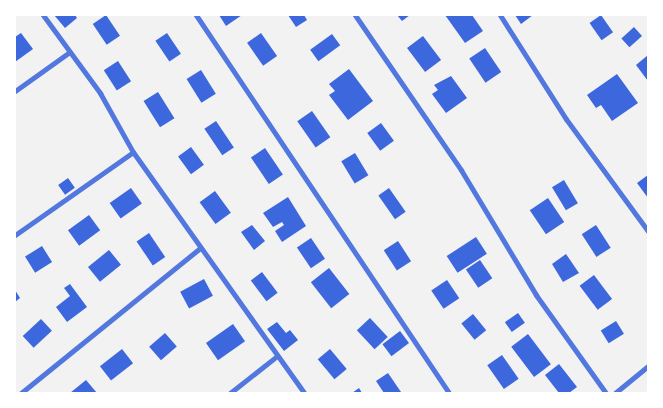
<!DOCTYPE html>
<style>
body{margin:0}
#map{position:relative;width:663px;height:408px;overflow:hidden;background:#f2f2f2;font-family:Mulish,sans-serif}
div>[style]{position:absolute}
.building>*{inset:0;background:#3d67dc;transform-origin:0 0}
.minor>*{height:5px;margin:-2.5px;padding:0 2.5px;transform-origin:2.5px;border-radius:2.5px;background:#5277de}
span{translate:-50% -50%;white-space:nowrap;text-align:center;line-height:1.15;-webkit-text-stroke:4.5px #fff;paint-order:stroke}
.frame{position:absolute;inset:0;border:16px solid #fff;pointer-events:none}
</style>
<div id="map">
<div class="building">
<div style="clip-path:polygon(54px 15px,75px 15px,77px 18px,65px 28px)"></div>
<div style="left:106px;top:15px;width:25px;height:16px;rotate:56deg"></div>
<div style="clip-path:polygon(219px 15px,242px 15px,226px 26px)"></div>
<div style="clip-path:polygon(288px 15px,304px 15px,307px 20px,296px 27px)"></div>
<div style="clip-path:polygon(397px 15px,410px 15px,402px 21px)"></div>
<div style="clip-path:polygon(445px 15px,472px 15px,483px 31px,465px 43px)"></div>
<div style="clip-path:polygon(515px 15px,533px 15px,521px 24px)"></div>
<div style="left:601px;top:15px;width:21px;height:14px;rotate:55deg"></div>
<div style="left:634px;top:27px;width:12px;height:17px;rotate:48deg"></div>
<div style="clip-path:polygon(21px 33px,33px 49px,15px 62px,15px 37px)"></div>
<div style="left:167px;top:33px;width:25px;height:14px;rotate:56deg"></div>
<div style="left:261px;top:33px;width:28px;height:17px;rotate:55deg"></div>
<div style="left:332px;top:34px;width:14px;height:27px;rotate:54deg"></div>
<div style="left:423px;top:36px;width:30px;height:20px;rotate:53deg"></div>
<div style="left:485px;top:48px;width:29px;height:19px;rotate:56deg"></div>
<div style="clip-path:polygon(648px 55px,648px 81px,636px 65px)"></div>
<div style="left:118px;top:61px;width:24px;height:17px;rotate:57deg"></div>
<div style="clip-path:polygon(349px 69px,373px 101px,348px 120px,329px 95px,335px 91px,329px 84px)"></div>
<div style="left:201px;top:70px;width:28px;height:17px;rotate:58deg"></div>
<div style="clip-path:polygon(617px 74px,638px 103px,612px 121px,601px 105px,596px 108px,587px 95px)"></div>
<div style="clip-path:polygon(451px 76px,467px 98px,446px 113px,432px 94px,438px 90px,434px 85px)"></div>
<div style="left:158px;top:92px;width:31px;height:17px;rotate:58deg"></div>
<div style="left:312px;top:111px;width:32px;height:18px;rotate:55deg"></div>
<div style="left:216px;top:121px;width:32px;height:14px;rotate:56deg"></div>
<div style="left:381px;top:123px;width:22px;height:17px;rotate:54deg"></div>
<div style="left:191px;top:147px;width:22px;height:16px;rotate:54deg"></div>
<div style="left:265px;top:148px;width:32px;height:17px;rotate:56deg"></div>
<div style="left:355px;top:153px;width:26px;height:16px;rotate:59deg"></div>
<div style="clip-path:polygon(648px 175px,648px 198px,637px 183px)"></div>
<div style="left:68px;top:178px;width:12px;height:12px;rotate:55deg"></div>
<div style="left:564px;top:180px;width:27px;height:14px;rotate:59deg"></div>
<div style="left:131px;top:188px;width:19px;height:26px;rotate:55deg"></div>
<div style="left:389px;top:188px;width:29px;height:13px;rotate:55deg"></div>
<div style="left:215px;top:191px;width:27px;height:19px;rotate:54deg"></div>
<div style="clip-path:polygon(288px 197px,306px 226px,282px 242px,275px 231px,284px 225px,282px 222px,273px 227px,263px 213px)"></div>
<div style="left:548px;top:198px;width:29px;height:22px;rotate:56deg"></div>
<div style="left:89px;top:215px;width:19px;height:26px;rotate:54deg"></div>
<div style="clip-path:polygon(252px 225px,265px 241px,254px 250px,241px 232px)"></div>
<div style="left:596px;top:225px;width:27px;height:17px;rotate:57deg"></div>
<div style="left:149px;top:233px;width:29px;height:15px;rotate:56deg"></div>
<div style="left:476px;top:237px;width:20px;height:35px;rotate:57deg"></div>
<div style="left:311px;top:238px;width:25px;height:17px;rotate:56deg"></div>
<div style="left:398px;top:241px;width:24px;height:17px;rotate:57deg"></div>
<div style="left:42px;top:246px;width:19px;height:20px;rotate:58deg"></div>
<div style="left:109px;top:250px;width:19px;height:27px;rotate:51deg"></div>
<div style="clip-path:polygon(566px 254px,579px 273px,563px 282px,552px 264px)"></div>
<div style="left:480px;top:260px;width:22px;height:17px;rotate:56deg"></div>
<div style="left:329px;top:268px;width:33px;height:23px;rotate:52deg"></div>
<div style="left:262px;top:272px;width:26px;height:14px;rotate:53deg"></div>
<div style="left:594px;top:275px;width:30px;height:18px;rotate:53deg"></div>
<div style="left:204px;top:279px;width:19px;height:27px;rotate:62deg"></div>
<div style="left:447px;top:280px;width:22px;height:19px;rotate:56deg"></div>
<div style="clip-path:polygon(70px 284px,87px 307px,67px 322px,56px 307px,70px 296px,64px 288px)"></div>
<div style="clip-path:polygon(15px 290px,20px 298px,15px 302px)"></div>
<div style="left:518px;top:313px;width:12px;height:16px;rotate:55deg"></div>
<div style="left:473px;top:314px;width:21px;height:15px;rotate:51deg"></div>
<div style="left:370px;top:318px;width:26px;height:18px;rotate:47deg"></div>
<div style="left:41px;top:319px;width:16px;height:25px;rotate:47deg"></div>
<div style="left:616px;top:321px;width:15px;height:18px;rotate:58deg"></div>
<div style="clip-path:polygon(277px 322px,286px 333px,290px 330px,298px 340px,284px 351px,267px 329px)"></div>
<div style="left:233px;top:324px;width:21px;height:33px;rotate:55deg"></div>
<div style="left:400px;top:331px;width:15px;height:22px;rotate:53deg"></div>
<div style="left:165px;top:333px;width:18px;height:21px;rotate:49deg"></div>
<div style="left:528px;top:334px;width:38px;height:21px;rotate:53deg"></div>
<div style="left:122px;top:349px;width:18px;height:28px;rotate:52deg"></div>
<div style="left:330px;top:349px;width:26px;height:16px;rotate:50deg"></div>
<div style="left:502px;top:355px;width:29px;height:18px;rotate:55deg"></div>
<div style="clip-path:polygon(559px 364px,577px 387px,569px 393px,559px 393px,545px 375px)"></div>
<div style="clip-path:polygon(388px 373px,401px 392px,399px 393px,384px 393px,376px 381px)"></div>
<div style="clip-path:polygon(86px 380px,97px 393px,70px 393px)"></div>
<div style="clip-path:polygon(359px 388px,362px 393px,352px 393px)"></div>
</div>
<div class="minor">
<div style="left:43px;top:15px;width:97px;rotate:53.8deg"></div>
<div style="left:100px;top:93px;width:68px;rotate:60.8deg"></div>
<div style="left:133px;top:152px;width:296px;rotate:54.6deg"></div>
<div style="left:196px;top:15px;width:455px;rotate:56.2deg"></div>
<div style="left:355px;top:15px;width:188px;rotate:55.6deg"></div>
<div style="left:461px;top:170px;width:146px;rotate:59deg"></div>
<div style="left:536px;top:295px;width:120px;rotate:54.5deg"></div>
<div style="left:500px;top:15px;width:123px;rotate:57.6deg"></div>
<div style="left:566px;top:119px;width:139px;rotate:53.8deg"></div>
<div style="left:15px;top:91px;width:65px;rotate:-35.6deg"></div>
<div style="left:15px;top:235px;width:144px;rotate:-35.1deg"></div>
<div style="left:21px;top:393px;width:230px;rotate:-39deg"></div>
<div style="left:230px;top:393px;width:60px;rotate:-38.2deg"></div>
<div style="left:615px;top:393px;width:43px;rotate:-39.3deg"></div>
</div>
<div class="frame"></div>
</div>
